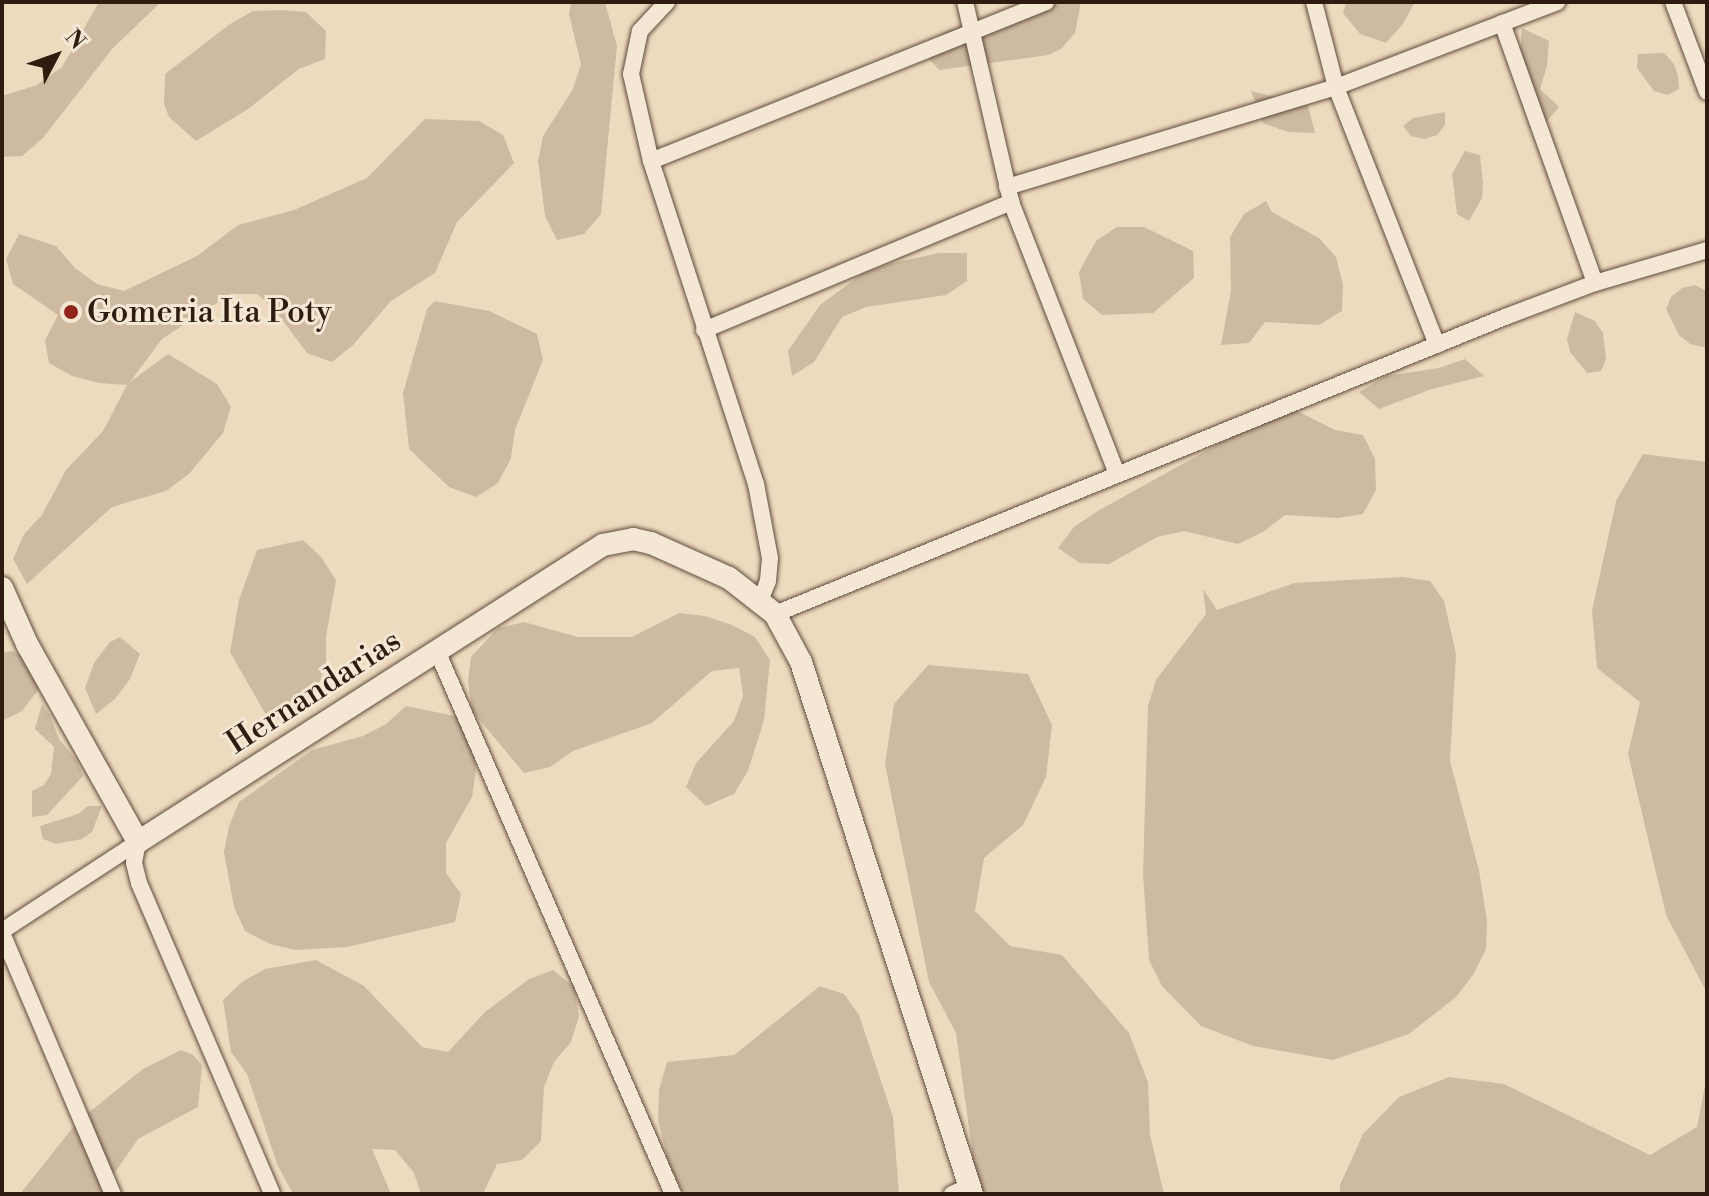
<!DOCTYPE html>
<style>
body{margin:0}
#map{position:relative;width:1709px;height:1196px;overflow:hidden;background:#eedbbf;font-family:"Libre Bodoni",serif}
div>[style]{position:absolute}
.green>*{inset:0;background:#cebaa1}
.roads{filter:drop-shadow(0 0 2px #5f4b3b) drop-shadow(0 0 2px #5f4b3b)}
.minor>*{height:16px;margin:-8px;padding:0 8px;transform-origin:8px;border-radius:8px;background:#f4e8d5}
.tertiary>*{height:22px;margin:-11px;padding:0 11px;transform-origin:11px;border-radius:11px;background:#f4e8d5}
.dots>*{width:22px;height:22px;translate:-50% -50%;box-sizing:border-box;border:4px solid #f4e8d5;border-radius:50%}
span{translate:-50% -50%;white-space:nowrap;text-align:center;line-height:1.15;-webkit-text-stroke:6px #f4e8d5;paint-order:stroke}
.poi-label{font-size:32px;color:#2f1b0f}
.left{translate:0 -50%;text-align:left}
.street-label{font-size:32px;color:#2f1b0f}
.frame{position:absolute;inset:0;border:4px solid #2f1b0f;pointer-events:none}
.north{position:absolute;left:16px;top:16px;width:80px;height:80px;-webkit-text-stroke:6px #f4e8d5;paint-order:stroke;rotate:49deg;font-size:22px;font-weight:700;line-height:32px;text-align:center;color:#2f1b0f}
.north::after{content:'';display:block;margin:auto;width:28px;height:36px;background:#2f1b0f;clip-path:polygon(50% 0,100% 100%,50% 72%,0 100%)}
</style>
<div id="map">
<div class="green">
<div style="clip-path:polygon(99px 2px,161px 2px,113px 48px,43px 138px,22px 156px,2px 157px,2px 96px,37px 85px,62px 67px)"></div>
<div style="clip-path:polygon(571px 2px,605px 2px,617px 46px,601px 214px,584px 234px,557px 240px,545px 216px,538px 161px,543px 136px,573px 89px,581px 64px,569px 14px)"></div>
<div style="clip-path:polygon(1040px 2px,1081px 2px,1075px 33px,1061px 49px,1048px 55px,939px 70px,930px 60px,929px 46px,945px 32px)"></div>
<div style="clip-path:polygon(1346px 2px,1415px 2px,1403px 24px,1386px 43px,1360px 34px,1343px 13px)"></div>
<div style="clip-path:polygon(281px 10px,306px 12px,326px 31px,325px 59px,299px 69px,248px 109px,196px 141px,169px 117px,164px 104px,165px 74px,230px 24px,253px 11px)"></div>
<div style="clip-path:polygon(1522px 28px,1549px 41px,1547px 66px,1540px 89px,1559px 107px,1542px 127px,1523px 109px,1518px 83px)"></div>
<div style="clip-path:polygon(1664px 53px,1674px 64px,1678px 76px,1679px 89px,1668px 95px,1654px 91px,1637px 68px,1638px 54px)"></div>
<div style="clip-path:polygon(1251px 91px,1308px 106px,1315px 133px,1288px 132px,1263px 123px)"></div>
<div style="clip-path:polygon(1445px 112px,1445px 125px,1437px 135px,1424px 139px,1411px 136px,1403px 126px,1413px 118px)"></div>
<div style="clip-path:polygon(425px 119px,479px 121px,503px 135px,514px 163px,457px 222px,435px 273px,391px 301px,353px 345px,332px 362px,307px 353px,275px 310px,257px 294px,230px 294px,162px 339px,130px 382px,168px 354px,217px 384px,231px 407px,223px 433px,189px 474px,166px 491px,112px 507px,27px 584px,13px 559px,24px 534px,42px 515px,66px 470px,103px 431px,127px 385px,99px 383px,72px 376px,49px 363px,45px 340px,58px 315px,13px 284px,6px 259px,19px 234px,56px 246px,75px 268px,97px 284px,124px 291px,197px 256px,238px 225px,294px 210px,367px 178px)"></div>
<div style="clip-path:polygon(1465px 151px,1480px 155px,1483px 184px,1482px 198px,1469px 221px,1457px 214px,1452px 174px)"></div>
<div style="clip-path:polygon(1266px 201px,1272px 212px,1319px 238px,1336px 257px,1343px 285px,1342px 311px,1319px 325px,1265px 322px,1249px 343px,1221px 345px,1231px 291px,1230px 237px,1244px 214px)"></div>
<div style="clip-path:polygon(1117px 227px,1144px 227px,1193px 251px,1194px 278px,1153px 313px,1102px 315px,1083px 299px,1079px 272px,1096px 241px)"></div>
<div style="clip-path:polygon(939px 253px,967px 253px,967px 281px,946px 295px,866px 307px,842px 317px,814px 362px,792px 376px,788px 351px,820px 305px,862px 274px,888px 264px)"></div>
<div style="clip-path:polygon(1695px 285px,1707px 291px,1707px 348px,1690px 344px,1679px 335px,1666px 309px,1671px 297px,1682px 288px)"></div>
<div style="clip-path:polygon(435px 301px,489px 311px,537px 334px,543px 360px,515px 430px,511px 458px,498px 483px,476px 497px,449px 487px,409px 449px,403px 393px,427px 309px)"></div>
<div style="clip-path:polygon(1575px 312px,1595px 321px,1603px 333px,1606px 359px,1601px 371px,1587px 373px,1570px 352px,1567px 339px)"></div>
<div style="clip-path:polygon(1465px 359px,1484px 376px,1432px 389px,1379px 409px,1359px 392px,1386px 376px,1439px 368px)"></div>
<div style="clip-path:polygon(1287px 406px,1335px 430px,1363px 435px,1375px 459px,1376px 490px,1363px 514px,1338px 518px,1285px 515px,1263px 532px,1238px 544px,1184px 531px,1157px 537px,1109px 564px,1080px 563px,1058px 548px,1074px 527px,1096px 512px)"></div>
<div style="clip-path:polygon(1643px 454px,1707px 462px,1707px 993px,1666px 915px,1628px 754px,1640px 702px,1597px 668px,1592px 611px,1616px 501px)"></div>
<div style="clip-path:polygon(303px 540px,321px 557px,336px 580px,326px 637px,326px 664px,316px 692px,297px 709px,270px 722px,230px 652px,239px 600px,257px 550px)"></div>
<div style="clip-path:polygon(1403px 577px,1430px 581px,1444px 601px,1456px 654px,1450px 761px,1479px 870px,1487px 921px,1486px 949px,1473px 975px,1456px 997px,1409px 1034px,1333px 1060px,1253px 1046px,1201px 1026px,1162px 986px,1149px 960px,1143px 874px,1148px 706px,1156px 680px,1206px 614px,1203px 589px,1217px 610px,1294px 583px)"></div>
<div style="clip-path:polygon(679px 613px,705px 616px,732px 625px,755px 637px,770px 660px,764px 720px,748px 771px,734px 794px,706px 806px,686px 787px,696px 763px,734px 721px,743px 696px,739px 668px,712px 671px,652px 723px,573px 751px,550px 767px,524px 773px,472px 711px,468px 681px,471px 657px,498px 628px,524px 622px,578px 637px,632px 637px)"></div>
<div style="clip-path:polygon(120px 637px,140px 654px,130px 679px,115px 699px,96px 714px,85px 688px,94px 663px,110px 642px)"></div>
<div style="clip-path:polygon(12px 651px,34px 664px,40px 677px,38px 690px,22px 711px,2px 721px,2px 653px)"></div>
<div style="clip-path:polygon(928px 665px,1028px 674px,1052px 725px,1046px 777px,1023px 825px,984px 858px,975px 911px,1010px 946px,1062px 955px,1129px 1033px,1148px 1082px,1150px 1135px,1164px 1194px,978px 1194px,956px 1033px,929px 982px,885px 764px,894px 704px)"></div>
<div style="clip-path:polygon(42px 704px,50px 715px,59px 739px,77px 761px,83px 776px,47px 815px,32px 817px,32px 791px,44px 785px,51px 774px,54px 747px,35px 729px)"></div>
<div style="clip-path:polygon(406px 706px,460px 717px,473px 744px,476px 770px,472px 797px,446px 843px,446px 873px,461px 894px,455px 922px,347px 947px,295px 950px,270px 944px,245px 931px,234px 907px,224px 852px,229px 826px,239px 802px,312px 750px,363px 736px,386px 724px)"></div>
<div style="clip-path:polygon(88px 806px,102px 806px,92px 832px,82px 839px,56px 844px,43px 839px,40px 826px,78px 814px)"></div>
<div style="clip-path:polygon(316px 960px,364px 986px,422px 1047px,448px 1052px,485px 1012px,529px 979px,553px 970px,574px 987px,579px 1016px,571px 1042px,554px 1062px,544px 1087px,541px 1141px,522px 1160px,497px 1164px,483px 1194px,421px 1194px,414px 1173px,395px 1150px,372px 1149px,391px 1194px,293px 1194px,277px 1164px,247px 1074px,231px 1052px,223px 1000px,242px 982px,265px 969px)"></div>
<div style="clip-path:polygon(820px 986px,844px 994px,859px 1015px,893px 1117px,899px 1194px,685px 1194px,672px 1176px,658px 1121px,659px 1090px,667px 1062px,734px 1055px)"></div>
<div style="clip-path:polygon(181px 1050px,193px 1055px,202px 1065px,198px 1107px,138px 1139px,100px 1194px,20px 1194px,78px 1121px,143px 1069px)"></div>
<div style="clip-path:polygon(1707px 1075px,1707px 1194px,1340px 1194px,1340px 1185px,1363px 1134px,1399px 1097px,1449px 1077px,1504px 1084px,1650px 1155px,1697px 1127px)"></div>
</div>
<div class="roads">
<div class="minor">
<div style="left:667px;top:2px;width:40px;rotate:133deg"></div>
<div style="left:640px;top:31px;width:44px;rotate:101.8deg"></div>
<div style="left:631px;top:74px;width:89px;rotate:77.1deg"></div>
<div style="left:651px;top:161px;width:340px;rotate:72deg"></div>
<div style="left:756px;top:484px;width:75px;rotate:79.3deg"></div>
<div style="left:770px;top:558px;width:23px;rotate:95deg"></div>
<div style="left:768px;top:581px;width:22px;rotate:112deg"></div>
<div style="left:965px;top:2px;width:205px;rotate:77deg"></div>
<div style="left:1011px;top:202px;width:292px;rotate:68.7deg"></div>
<div style="left:1314px;top:2px;width:88px;rotate:75.5deg"></div>
<div style="left:1336px;top:87px;width:277px;rotate:68.6deg"></div>
<div style="left:1673px;top:2px;width:96px;rotate:69.3deg"></div>
<div style="left:1502px;top:23px;width:276px;rotate:70.3deg"></div>
<div style="left:651px;top:161px;width:426px;rotate:-21.9deg"></div>
<div style="left:1007px;top:187px;width:344px;rotate:-16.9deg"></div>
<div style="left:1336px;top:87px;width:237px;rotate:-21deg"></div>
<div style="left:704px;top:330px;width:333px;rotate:-22.6deg"></div>
<div style="left:775px;top:614px;width:788px;rotate:-22.14deg"></div>
<div style="left:1505px;top:317px;width:96px;rotate:-20.7deg"></div>
<div style="left:1595px;top:283px;width:117px;rotate:-16.4deg"></div>
<div style="left:437px;top:651px;width:592px;rotate:66.51deg"></div>
<div style="left:138px;top:842px;width:21px;rotate:101deg"></div>
<div style="left:134px;top:863px;width:21px;rotate:76deg"></div>
<div style="left:139px;top:883px;width:338px;rotate:66.8deg"></div>
<div style="left:2px;top:931px;width:163px;rotate:-33.2deg"></div>
<div style="left:2px;top:933px;width:284px;rotate:67deg"></div>
<div style="left:952px;top:1194px;width:20px;rotate:-24deg"></div>
</div>
<div class="tertiary">
<div style="left:2px;top:588px;width:61px;rotate:65.9deg"></div>
<div style="left:27px;top:644px;width:227px;rotate:60.7deg"></div>
<div style="left:138px;top:842px;width:552px;rotate:-32.57deg"></div>
<div style="left:603px;top:545px;width:31px;rotate:-11deg"></div>
<div style="left:633px;top:539px;width:18px;rotate:13deg"></div>
<div style="left:651px;top:543px;width:85px;rotate:24.2deg"></div>
<div style="left:729px;top:578px;width:58px;rotate:38deg"></div>
<div style="left:775px;top:614px;width:55px;rotate:61.6deg"></div>
<div style="left:801px;top:662px;width:559px;rotate:72.18deg"></div>
</div>
</div>
<div class="dots">
<div style="left:71px;top:312px;background:#8f2418"></div>
</div>
<div class="poi-label">
<span class="left" style="left:87px;top:312px">Gomeria Ita Poty</span>
</div>
<div class="street-label">
<span style="left:314px;top:692px;rotate:-33deg">Hernandarias</span>
</div>
<div class="frame"></div>
<div class="north">N</div>
</div>
